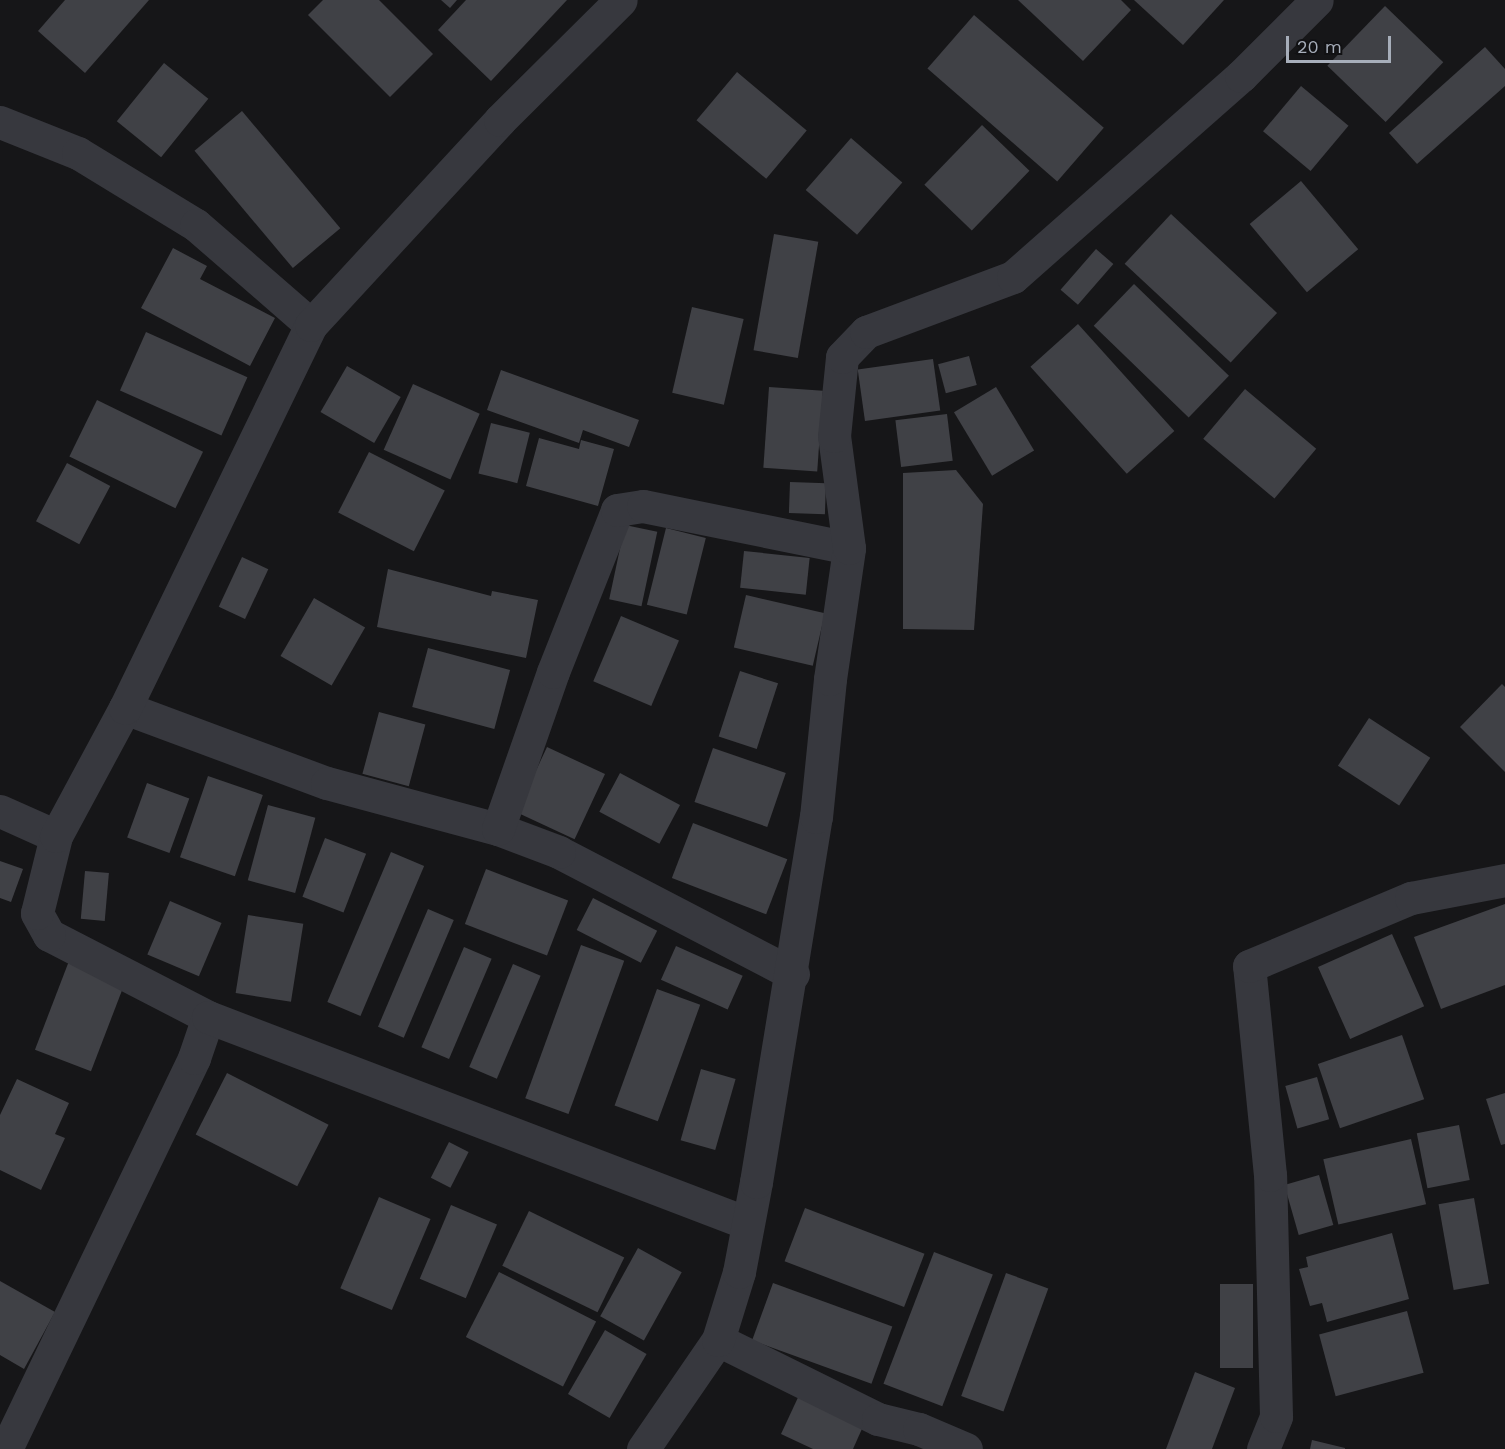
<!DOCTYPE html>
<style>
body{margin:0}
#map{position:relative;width:1505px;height:1449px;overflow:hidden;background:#161618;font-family:"Work Sans",sans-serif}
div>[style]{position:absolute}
.building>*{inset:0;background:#404146;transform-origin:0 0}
.street>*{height:33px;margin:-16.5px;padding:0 16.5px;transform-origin:16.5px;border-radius:16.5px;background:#37383e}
span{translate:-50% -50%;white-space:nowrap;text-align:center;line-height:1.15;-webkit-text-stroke:4.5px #111113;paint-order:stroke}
.scale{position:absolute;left:1286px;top:36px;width:105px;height:27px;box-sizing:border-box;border:3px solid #a7aeba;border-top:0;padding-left:8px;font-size:18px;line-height:21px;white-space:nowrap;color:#a7aeba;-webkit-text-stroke:4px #111113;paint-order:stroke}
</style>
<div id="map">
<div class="building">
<div style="clip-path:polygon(65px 0,149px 0,85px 73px,38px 31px)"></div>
<div style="clip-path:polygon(323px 0,379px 0,433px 54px,390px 97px,308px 15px)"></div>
<div style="clip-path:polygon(441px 0,457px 0,450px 8px)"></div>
<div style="clip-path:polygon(466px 0,567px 0,491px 81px,438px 30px)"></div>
<div style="clip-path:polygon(1018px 0,1121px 0,1131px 10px,1083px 61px)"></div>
<div style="clip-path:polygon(1134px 0,1224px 0,1183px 45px)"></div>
<div style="left:1385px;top:6px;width:81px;height:83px;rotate:44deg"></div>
<div style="left:974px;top:15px;width:172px;height:71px;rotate:41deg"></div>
<div style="clip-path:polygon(1485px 47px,1505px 69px,1505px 86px,1417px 164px,1389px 133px)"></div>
<div style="left:164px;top:63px;width:57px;height:75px;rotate:39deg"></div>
<div style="left:737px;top:72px;width:91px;height:63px;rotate:40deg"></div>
<div style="left:1301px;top:86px;width:62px;height:59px;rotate:40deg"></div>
<div style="left:242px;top:111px;width:153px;height:62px;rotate:50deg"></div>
<div style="left:982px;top:125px;width:66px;height:83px;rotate:44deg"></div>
<div style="left:851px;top:138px;width:68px;height:69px;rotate:41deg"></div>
<div style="left:1301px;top:181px;width:89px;height:67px;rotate:50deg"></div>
<div style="left:1171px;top:214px;width:145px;height:68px;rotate:43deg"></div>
<div style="left:774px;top:234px;width:45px;height:118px;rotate:10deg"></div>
<div style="clip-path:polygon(173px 248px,207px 266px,200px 279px,275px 318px,250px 366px,141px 308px)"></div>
<div style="left:1096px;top:249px;width:23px;height:54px;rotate:41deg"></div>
<div style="left:1134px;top:284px;width:132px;height:58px;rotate:44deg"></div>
<div style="left:692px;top:307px;width:53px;height:88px;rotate:13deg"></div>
<div style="left:1078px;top:324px;width:144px;height:64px;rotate:48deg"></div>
<div style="left:146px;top:332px;width:111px;height:64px;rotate:24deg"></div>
<div style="left:969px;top:356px;width:30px;height:32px;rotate:75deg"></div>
<div style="left:933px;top:359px;width:52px;height:76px;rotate:82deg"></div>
<div style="left:347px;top:366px;width:62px;height:53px;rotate:30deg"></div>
<div style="clip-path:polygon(501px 370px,639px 420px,629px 447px,583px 430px,579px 443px,487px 410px)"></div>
<div style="left:413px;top:384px;width:73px;height:72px;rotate:24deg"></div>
<div style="left:769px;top:387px;width:54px;height:81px;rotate:4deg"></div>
<div style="left:996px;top:387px;width:74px;height:49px;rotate:59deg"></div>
<div style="left:1245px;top:389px;width:93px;height:65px;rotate:40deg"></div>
<div style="left:97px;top:400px;width:118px;height:63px;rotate:26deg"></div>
<div style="left:947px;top:414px;width:47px;height:52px;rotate:83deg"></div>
<div style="left:491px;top:423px;width:40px;height:52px;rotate:14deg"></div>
<div style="clip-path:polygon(539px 438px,579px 449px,581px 440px,614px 449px,598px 506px,526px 486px)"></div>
<div style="left:369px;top:452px;width:85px;height:68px;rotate:27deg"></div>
<div style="left:67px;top:463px;width:49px;height:66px;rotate:28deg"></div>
<div style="clip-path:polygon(956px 470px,983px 504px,974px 630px,903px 629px,903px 473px)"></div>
<div style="left:790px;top:482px;width:36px;height:31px;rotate:2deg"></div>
<div style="left:625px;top:525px;width:33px;height:76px;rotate:12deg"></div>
<div style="left:666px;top:528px;width:41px;height:79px;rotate:14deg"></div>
<div style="left:744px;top:551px;width:66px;height:37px;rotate:6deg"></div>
<div style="left:242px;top:557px;width:29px;height:55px;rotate:25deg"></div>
<div style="clip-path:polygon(388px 569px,491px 596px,492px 591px,538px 600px,526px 658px,377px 627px)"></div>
<div style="left:746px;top:595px;width:81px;height:54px;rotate:13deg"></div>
<div style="left:314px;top:598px;width:59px;height:67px;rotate:30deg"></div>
<div style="left:621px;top:616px;width:63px;height:71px;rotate:23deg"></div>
<div style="left:428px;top:648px;width:85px;height:61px;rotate:15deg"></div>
<div style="left:740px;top:671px;width:40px;height:69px;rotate:18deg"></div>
<div style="clip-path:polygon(1502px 684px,1505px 687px,1505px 772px,1460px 727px)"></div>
<div style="left:379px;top:712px;width:48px;height:64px;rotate:15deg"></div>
<div style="left:1369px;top:718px;width:73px;height:57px;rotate:33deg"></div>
<div style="left:547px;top:747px;width:64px;height:72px;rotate:25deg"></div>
<div style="left:713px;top:748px;width:77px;height:57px;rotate:19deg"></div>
<div style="left:620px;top:773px;width:68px;height:44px;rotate:28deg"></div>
<div style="left:208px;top:776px;width:58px;height:86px;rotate:19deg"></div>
<div style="left:147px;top:783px;width:45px;height:58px;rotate:20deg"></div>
<div style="left:268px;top:805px;width:49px;height:78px;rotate:15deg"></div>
<div style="left:693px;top:823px;width:101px;height:59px;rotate:21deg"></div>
<div style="left:325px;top:838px;width:44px;height:63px;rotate:21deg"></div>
<div style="left:391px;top:852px;width:36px;height:163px;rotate:23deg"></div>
<div style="clip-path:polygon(0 861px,23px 869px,11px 902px,0 898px)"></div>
<div style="left:486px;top:869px;width:88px;height:59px;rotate:21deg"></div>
<div style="left:85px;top:871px;width:24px;height:48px;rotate:5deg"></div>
<div style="left:593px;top:898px;width:72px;height:36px;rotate:27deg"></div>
<div style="left:170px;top:901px;width:56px;height:58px;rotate:23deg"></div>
<div style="clip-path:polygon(1505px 904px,1505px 985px,1441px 1009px,1414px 937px)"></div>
<div style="left:428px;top:909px;width:28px;height:128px;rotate:23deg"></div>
<div style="left:248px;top:915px;width:56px;height:79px;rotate:9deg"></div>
<div style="left:1392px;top:934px;width:79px;height:81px;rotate:66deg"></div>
<div style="left:581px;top:945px;width:46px;height:163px;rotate:20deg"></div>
<div style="left:676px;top:946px;width:73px;height:37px;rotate:24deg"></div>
<div style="left:464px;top:947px;width:30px;height:109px;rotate:23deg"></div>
<div style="left:69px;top:961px;width:60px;height:95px;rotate:21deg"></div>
<div style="left:513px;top:964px;width:30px;height:112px;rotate:23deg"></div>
<div style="left:657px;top:989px;width:46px;height:124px;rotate:20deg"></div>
<div style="left:1402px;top:1035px;width:68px;height:89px;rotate:71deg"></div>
<div style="left:701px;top:1069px;width:36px;height:74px;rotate:16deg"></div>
<div style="left:227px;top:1073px;width:114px;height:69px;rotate:27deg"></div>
<div style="left:1317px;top:1077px;width:44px;height:33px;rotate:74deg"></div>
<div style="clip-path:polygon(17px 1079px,69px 1103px,55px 1134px,65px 1138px,41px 1190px,0 1170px,0 1115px)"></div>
<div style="clip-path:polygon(1505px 1093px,1505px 1144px,1501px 1145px,1486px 1099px)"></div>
<div style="left:1459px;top:1125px;width:56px;height:43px;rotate:79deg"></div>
<div style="left:1411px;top:1139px;width:67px;height:90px;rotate:77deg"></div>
<div style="left:449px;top:1142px;width:22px;height:40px;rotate:27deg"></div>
<div style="left:1319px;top:1175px;width:52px;height:36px;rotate:74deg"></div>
<div style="left:379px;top:1197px;width:56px;height:99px;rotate:23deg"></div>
<div style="left:1474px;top:1198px;width:87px;height:36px;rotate:80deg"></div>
<div style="left:451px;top:1205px;width:50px;height:80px;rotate:23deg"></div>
<div style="left:805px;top:1208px;width:128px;height:57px;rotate:21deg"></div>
<div style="left:529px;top:1211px;width:106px;height:61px;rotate:26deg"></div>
<div style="clip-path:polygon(1392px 1233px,1409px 1299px,1327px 1322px,1322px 1303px,1310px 1306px,1299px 1269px,1308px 1267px,1306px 1257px)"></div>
<div style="left:638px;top:1248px;width:50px;height:78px;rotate:29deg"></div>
<div style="left:934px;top:1252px;width:63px;height:141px;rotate:21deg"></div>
<div style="left:499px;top:1272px;width:109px;height:73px;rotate:27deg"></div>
<div style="left:1006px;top:1273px;width:45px;height:131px;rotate:20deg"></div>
<div style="clip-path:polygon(0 1281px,55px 1312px,24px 1369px,0 1355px)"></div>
<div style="left:773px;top:1283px;width:127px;height:61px;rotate:20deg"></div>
<div style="left:1220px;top:1284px;width:33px;height:84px"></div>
<div style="left:1407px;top:1311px;width:64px;height:91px;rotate:75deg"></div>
<div style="left:605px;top:1330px;width:48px;height:74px;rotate:30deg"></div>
<div style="clip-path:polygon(1195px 1372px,1235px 1388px,1212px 1449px,1166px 1449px)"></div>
<div style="clip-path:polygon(801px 1391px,865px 1422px,853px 1449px,813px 1449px,781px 1434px)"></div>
<div style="clip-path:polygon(1312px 1440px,1345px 1448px,1345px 1449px,1310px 1449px)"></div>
</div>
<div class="street">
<div style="left:0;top:122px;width:84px;rotate:21.7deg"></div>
<div style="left:78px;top:153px;width:138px;rotate:31.4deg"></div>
<div style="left:196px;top:225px;width:152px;rotate:41deg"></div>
<div style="left:125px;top:708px;width:215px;rotate:20.4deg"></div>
<div style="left:327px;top:783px;width:177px;rotate:15.1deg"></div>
<div style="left:0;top:811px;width:61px;rotate:24.1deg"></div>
<div style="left:793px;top:974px;width:264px;rotate:-152.5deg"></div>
<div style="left:559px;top:852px;width:65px;rotate:-159.3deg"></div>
<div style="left:498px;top:829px;width:166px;rotate:-70.7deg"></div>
<div style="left:553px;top:672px;width:174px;rotate:-68.4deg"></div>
<div style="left:617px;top:510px;width:26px;rotate:-9deg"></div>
<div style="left:643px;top:506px;width:210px;rotate:11.5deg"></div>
<div style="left:208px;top:1017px;width:179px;rotate:-152.7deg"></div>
<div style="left:49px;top:935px;width:25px;rotate:-119deg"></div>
<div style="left:37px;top:913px;width:79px;rotate:-76.1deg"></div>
<div style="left:56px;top:836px;width:145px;rotate:-61.7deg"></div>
<div style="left:125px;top:708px;width:426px;rotate:-64.1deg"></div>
<div style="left:311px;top:325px;width:279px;rotate:-47.3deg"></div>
<div style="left:500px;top:120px;width:170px;rotate:-44.8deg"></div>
<div style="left:718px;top:1340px;width:178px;rotate:26.3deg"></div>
<div style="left:878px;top:1419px;width:42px;rotate:13.7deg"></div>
<div style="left:919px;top:1429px;width:51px;rotate:23.1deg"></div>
<div style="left:6px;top:1449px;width:434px;rotate:-64.3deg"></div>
<div style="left:194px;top:1058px;width:43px;rotate:-71.1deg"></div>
<div style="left:208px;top:1017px;width:577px;rotate:20.92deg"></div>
<div style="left:643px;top:1449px;width:132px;rotate:-55.5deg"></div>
<div style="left:718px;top:1340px;width:71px;rotate:-72.8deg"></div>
<div style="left:739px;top:1272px;width:92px;rotate:-79.3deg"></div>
<div style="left:756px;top:1182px;width:370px;rotate:-80.7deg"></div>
<div style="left:816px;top:817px;width:139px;rotate:-84.2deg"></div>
<div style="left:830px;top:679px;width:132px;rotate:-81.7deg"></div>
<div style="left:849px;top:548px;width:113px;rotate:-97.6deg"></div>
<div style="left:834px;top:436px;width:79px;rotate:-84.2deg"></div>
<div style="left:842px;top:357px;width:35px;rotate:-46deg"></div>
<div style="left:866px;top:332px;width:157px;rotate:-20.5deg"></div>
<div style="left:1013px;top:277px;width:304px;rotate:-41.4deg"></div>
<div style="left:1241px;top:76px;width:107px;rotate:-45deg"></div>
<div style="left:1263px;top:1449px;width:35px;rotate:-68deg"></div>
<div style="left:1276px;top:1416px;width:241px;rotate:-91.4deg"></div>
<div style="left:1270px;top:1175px;width:210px;rotate:-95.7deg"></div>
<div style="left:1249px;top:966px;width:176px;rotate:-22.8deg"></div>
<div style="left:1411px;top:898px;width:96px;rotate:-10.8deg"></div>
</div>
<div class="scale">20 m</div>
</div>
